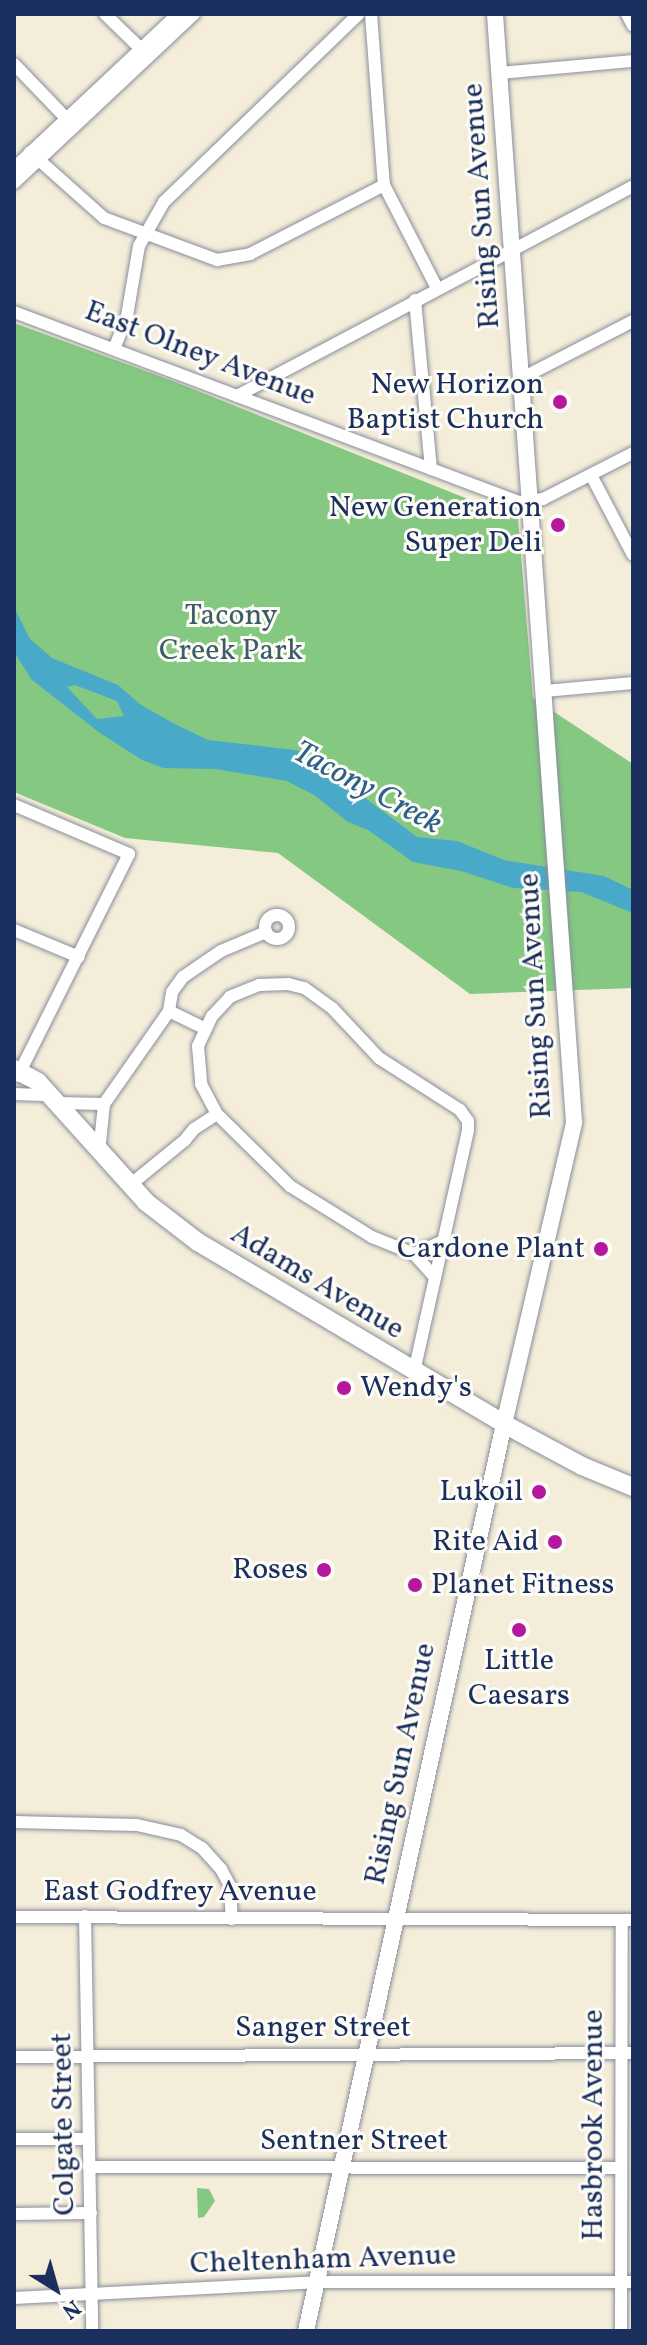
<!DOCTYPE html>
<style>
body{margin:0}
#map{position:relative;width:647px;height:2345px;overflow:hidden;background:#f4edd9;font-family:Vollkorn,serif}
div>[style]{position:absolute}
.green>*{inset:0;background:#85c881}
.water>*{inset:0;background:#48aac8}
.roads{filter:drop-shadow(0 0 2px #888e9c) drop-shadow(0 0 2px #888e9c)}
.minor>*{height:12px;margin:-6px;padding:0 6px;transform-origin:6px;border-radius:6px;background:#fff}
.minor>.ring{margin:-6px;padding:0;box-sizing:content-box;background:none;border:12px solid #fff;border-radius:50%}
.major>*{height:16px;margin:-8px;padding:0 8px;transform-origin:8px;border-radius:8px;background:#fff}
.highway>*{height:18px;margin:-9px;padding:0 9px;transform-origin:9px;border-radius:9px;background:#fff}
.dots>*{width:22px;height:22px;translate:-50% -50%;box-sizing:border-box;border:4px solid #fdfcf7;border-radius:50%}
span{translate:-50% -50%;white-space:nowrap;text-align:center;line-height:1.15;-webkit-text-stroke:6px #fdfcf7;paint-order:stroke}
.street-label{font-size:30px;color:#1b2f5e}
.poi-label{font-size:30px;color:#1b2f5e}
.right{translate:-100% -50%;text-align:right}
.left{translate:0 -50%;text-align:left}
.park-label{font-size:30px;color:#3b5d68}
.water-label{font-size:32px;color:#2d6088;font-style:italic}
.frame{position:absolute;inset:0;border:16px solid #1b2f5e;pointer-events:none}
.north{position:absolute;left:16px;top:2249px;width:80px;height:80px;-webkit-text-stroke:6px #fdfcf7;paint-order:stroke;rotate:143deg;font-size:22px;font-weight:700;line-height:32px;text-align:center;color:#1b2f5e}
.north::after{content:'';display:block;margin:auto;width:28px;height:36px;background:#1b2f5e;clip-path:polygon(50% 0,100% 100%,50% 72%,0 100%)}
</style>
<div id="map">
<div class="green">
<div style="clip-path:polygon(14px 323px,173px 381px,518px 519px,533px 698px,633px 764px,633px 988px,470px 994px,278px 853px,125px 838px,14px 792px)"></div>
<div style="clip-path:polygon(197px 2188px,209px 2189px,215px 2201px,204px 2217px,198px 2218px)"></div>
</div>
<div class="water">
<div style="clip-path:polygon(evenodd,14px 607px,30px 639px,52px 658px,118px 685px,141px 705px,175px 724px,208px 740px,303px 751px,417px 837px,457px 841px,504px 860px,604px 876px,633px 890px,633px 913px,581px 892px,513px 888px,461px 871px,413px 862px,368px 830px,348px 822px,314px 795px,287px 781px,215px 769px,163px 768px,142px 760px,100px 733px,32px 680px,14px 652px,14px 607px,75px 685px,117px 701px,124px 716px,97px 719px,67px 687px,75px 685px)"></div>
</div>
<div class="roads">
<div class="minor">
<div style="left:105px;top:14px;width:50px;rotate:44.2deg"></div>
<div style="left:371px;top:14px;width:171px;rotate:85.7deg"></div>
<div style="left:384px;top:185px;width:116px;rotate:62.8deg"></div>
<div style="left:627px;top:14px;width:13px;rotate:63deg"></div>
<div style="left:14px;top:64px;width:75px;rotate:46.1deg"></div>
<div style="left:500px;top:73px;width:134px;rotate:-5.2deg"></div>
<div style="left:30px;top:152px;width:99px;rotate:41.7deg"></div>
<div style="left:104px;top:218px;width:121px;rotate:20.4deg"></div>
<div style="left:217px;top:260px;width:34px;rotate:-10deg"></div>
<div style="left:250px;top:254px;width:151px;rotate:-27.2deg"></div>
<div style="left:14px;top:168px;width:225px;rotate:-43.2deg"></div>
<div style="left:14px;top:183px;width:247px;rotate:-43.2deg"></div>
<div style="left:415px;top:300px;width:170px;rotate:84.6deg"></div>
<div style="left:14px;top:312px;width:540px;rotate:20.62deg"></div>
<div style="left:519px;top:502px;width:24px;rotate:-7deg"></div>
<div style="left:543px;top:499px;width:101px;rotate:-27.1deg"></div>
<div style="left:114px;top:349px;width:35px;rotate:-68deg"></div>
<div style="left:127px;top:316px;width:71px;rotate:-80.3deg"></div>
<div style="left:139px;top:246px;width:51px;rotate:-60.4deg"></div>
<div style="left:164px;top:202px;width:271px;rotate:-44deg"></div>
<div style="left:522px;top:378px;width:125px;rotate:-27.2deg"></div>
<div style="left:237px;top:396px;width:448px;rotate:-27.9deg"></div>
<div style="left:591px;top:475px;width:90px;rotate:62.3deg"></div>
<div style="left:545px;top:691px;width:88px;rotate:-5.2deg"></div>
<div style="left:14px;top:805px;width:125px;rotate:23.1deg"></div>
<div style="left:129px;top:854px;width:248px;rotate:116.6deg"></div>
<div class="ring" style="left:265px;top:915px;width:12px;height:12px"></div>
<div style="left:14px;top:930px;width:70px;rotate:22.6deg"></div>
<div style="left:169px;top:1011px;width:39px;rotate:26deg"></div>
<div style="left:14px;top:1094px;width:36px;rotate:2deg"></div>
<div style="left:57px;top:1103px;width:47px;rotate:1.2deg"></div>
<div style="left:104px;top:1104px;width:48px;rotate:95.9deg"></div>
<div style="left:104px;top:1104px;width:113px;rotate:-55deg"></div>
<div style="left:169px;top:1011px;width:19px;rotate:-81deg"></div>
<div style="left:172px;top:992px;width:19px;rotate:-54deg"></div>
<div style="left:183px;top:977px;width:46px;rotate:-34.4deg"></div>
<div style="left:221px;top:951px;width:49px;rotate:-22.9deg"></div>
<div style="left:130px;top:1185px;width:71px;rotate:-39.3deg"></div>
<div style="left:185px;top:1140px;width:14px;rotate:-51deg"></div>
<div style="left:194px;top:1129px;width:27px;rotate:-33deg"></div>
<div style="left:414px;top:1254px;width:32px;rotate:-24deg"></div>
<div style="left:414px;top:1372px;width:248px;rotate:-77.4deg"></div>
<div style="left:468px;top:1130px;width:9px;rotate:-90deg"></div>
<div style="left:468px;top:1121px;width:14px;rotate:-126deg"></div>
<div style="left:460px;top:1110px;width:96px;rotate:-147.3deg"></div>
<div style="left:379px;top:1058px;width:69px;rotate:-133.2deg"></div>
<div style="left:332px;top:1008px;width:34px;rotate:-144deg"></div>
<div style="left:304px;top:988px;width:16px;rotate:-166deg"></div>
<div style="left:288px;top:984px;width:29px;rotate:178deg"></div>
<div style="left:259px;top:985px;width:31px;rotate:158deg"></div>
<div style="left:230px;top:997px;width:26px;rotate:133deg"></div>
<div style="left:212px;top:1016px;width:33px;rotate:115deg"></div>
<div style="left:198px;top:1046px;width:38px;rotate:85deg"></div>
<div style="left:201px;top:1084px;width:34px;rotate:62deg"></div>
<div style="left:217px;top:1114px;width:103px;rotate:44.6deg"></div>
<div style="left:290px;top:1186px;width:97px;rotate:31.9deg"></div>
<div style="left:372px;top:1237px;width:45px;rotate:22deg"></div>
<div style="left:414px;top:1254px;width:31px;rotate:48deg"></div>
<div style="left:14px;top:1822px;width:123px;rotate:1.4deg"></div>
<div style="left:137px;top:1825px;width:45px;rotate:12.8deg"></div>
<div style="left:181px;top:1835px;width:25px;rotate:32deg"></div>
<div style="left:202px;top:1848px;width:28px;rotate:48deg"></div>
<div style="left:221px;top:1869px;width:19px;rotate:62deg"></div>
<div style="left:230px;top:1886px;width:33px;rotate:87deg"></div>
<div style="left:85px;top:1916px;width:415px;rotate:89deg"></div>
<div style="left:14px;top:1917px;width:619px;rotate:0.28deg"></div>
<div style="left:14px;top:2057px;width:619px;rotate:-0.37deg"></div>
<div style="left:14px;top:2139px;width:74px"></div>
<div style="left:89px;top:2167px;width:531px;rotate:0.11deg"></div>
<div style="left:14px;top:2214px;width:77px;rotate:-0.7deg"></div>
<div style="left:14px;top:2298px;width:302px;rotate:-3deg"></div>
<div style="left:316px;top:2282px;width:317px"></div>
<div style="left:621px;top:2331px;width:411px;rotate:-89.9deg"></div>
</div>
<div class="major">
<div style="left:306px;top:2331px;width:928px;rotate:-77.69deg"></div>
<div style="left:504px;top:1424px;width:310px;rotate:-76.9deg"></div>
<div style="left:574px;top:1122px;width:1111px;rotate:-94.08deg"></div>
</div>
<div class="highway">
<div style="left:14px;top:1069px;width:27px;rotate:28deg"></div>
<div style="left:38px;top:1082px;width:161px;rotate:48deg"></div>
<div style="left:146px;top:1202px;width:66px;rotate:37.6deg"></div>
<div style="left:198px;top:1242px;width:356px;rotate:30.7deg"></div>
<div style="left:504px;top:1424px;width:89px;rotate:28.3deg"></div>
<div style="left:582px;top:1466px;width:55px;rotate:22.4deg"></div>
</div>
</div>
<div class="dots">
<div style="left:560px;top:402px;background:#b5179e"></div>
<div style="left:558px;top:525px;background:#b5179e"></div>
<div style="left:601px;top:1249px;background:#b5179e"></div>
<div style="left:344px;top:1388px;background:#b5179e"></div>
<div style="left:539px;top:1492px;background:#b5179e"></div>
<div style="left:555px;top:1542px;background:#b5179e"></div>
<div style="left:324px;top:1570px;background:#b5179e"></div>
<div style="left:415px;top:1585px;background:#b5179e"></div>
<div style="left:519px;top:1630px;background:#b5179e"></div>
</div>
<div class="street-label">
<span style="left:482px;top:206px;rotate:-94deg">Rising Sun Avenue</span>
<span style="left:200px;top:354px;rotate:21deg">East Olney Avenue</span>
<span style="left:536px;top:996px;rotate:-93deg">Rising Sun Avenue</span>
<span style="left:317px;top:1282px;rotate:31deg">Adams Avenue</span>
<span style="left:401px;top:1764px;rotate:-78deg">Rising Sun Avenue</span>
<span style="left:180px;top:1892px">East Godfrey Avenue</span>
<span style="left:323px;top:2028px">Sanger Street</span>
<span style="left:64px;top:2124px;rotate:-91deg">Colgate Street</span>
<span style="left:594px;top:2125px;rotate:-90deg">Hasbrook Avenue</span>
<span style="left:354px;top:2141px">Sentner Street</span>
<span style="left:323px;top:2260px;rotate:-2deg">Cheltenham Avenue</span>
</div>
<div class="poi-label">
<span class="right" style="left:544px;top:402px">New Horizon<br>Baptist Church</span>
<span class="right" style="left:542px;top:525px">New Generation<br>Super Deli</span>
<span class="right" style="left:585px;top:1249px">Cardone Plant</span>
<span class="left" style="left:360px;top:1388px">Wendy's</span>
<span class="right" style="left:523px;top:1492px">Lukoil</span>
<span class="right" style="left:539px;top:1542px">Rite Aid</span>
<span class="right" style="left:308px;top:1570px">Roses</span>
<span class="left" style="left:431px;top:1585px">Planet Fitness</span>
<span style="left:519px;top:1678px">Little<br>Caesars</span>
</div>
<div class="park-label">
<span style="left:231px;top:633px">Tacony<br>Creek Park</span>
</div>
<div class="water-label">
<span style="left:367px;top:789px;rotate:28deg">Tacony Creek</span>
</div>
<div class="frame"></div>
<div class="north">N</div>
</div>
